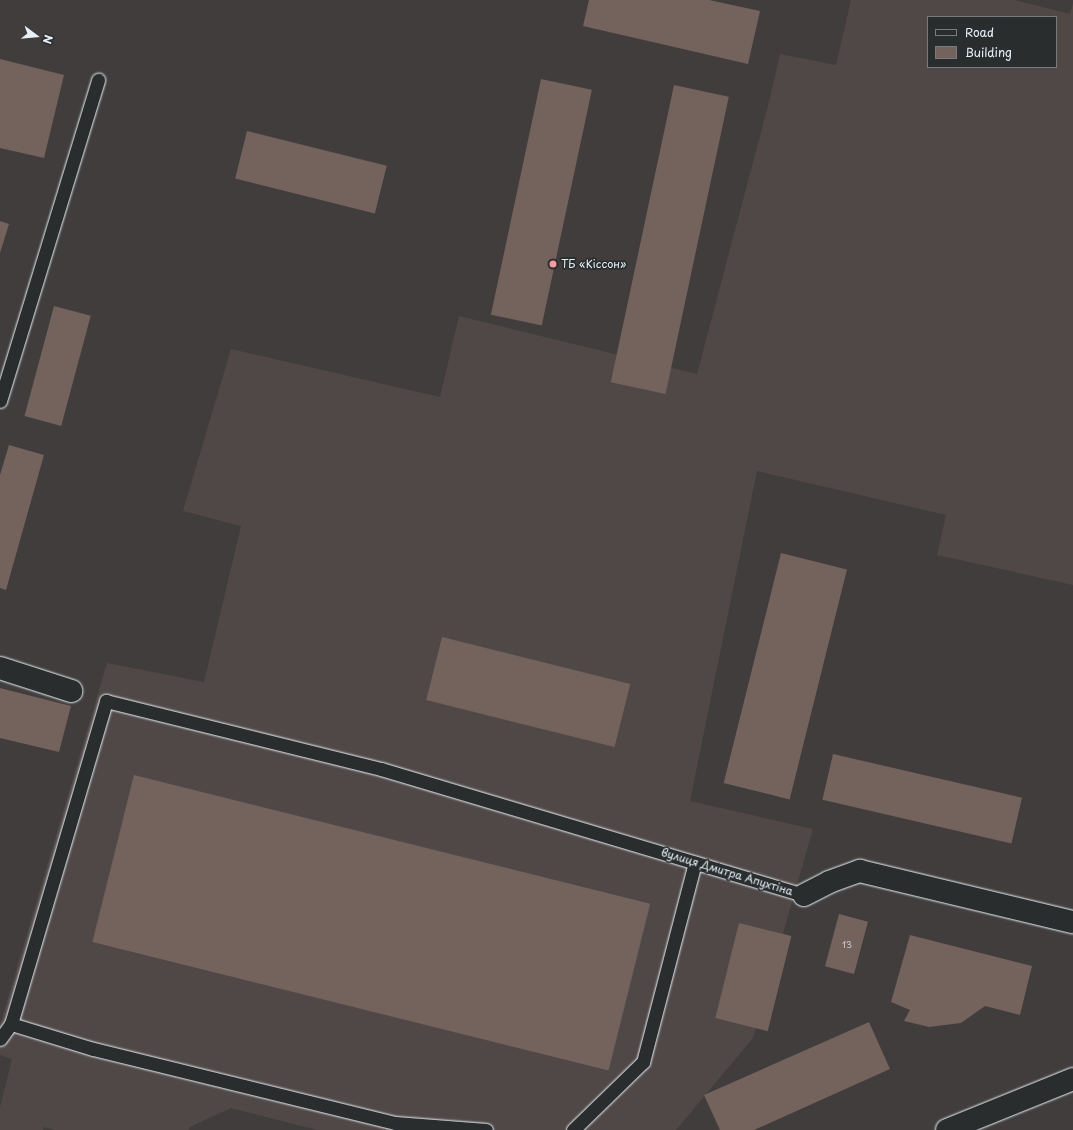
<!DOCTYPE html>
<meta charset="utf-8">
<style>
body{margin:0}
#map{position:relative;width:1073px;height:1130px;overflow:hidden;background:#403d3c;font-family:"Playpen Sans",sans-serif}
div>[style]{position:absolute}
.built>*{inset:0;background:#504846}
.building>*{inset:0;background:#74625d;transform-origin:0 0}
.roads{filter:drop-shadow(0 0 1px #e8f1f8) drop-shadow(0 0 1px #e8f1f8)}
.service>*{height:13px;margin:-6.5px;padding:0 6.5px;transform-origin:6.5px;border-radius:6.5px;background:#2a2d2e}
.minor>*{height:22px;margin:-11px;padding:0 11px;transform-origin:11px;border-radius:11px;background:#2a2d2e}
.secondary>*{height:22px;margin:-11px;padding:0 11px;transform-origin:11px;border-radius:11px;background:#2a2d2e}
.dots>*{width:11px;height:11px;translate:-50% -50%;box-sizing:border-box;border:2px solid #2a2d2e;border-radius:50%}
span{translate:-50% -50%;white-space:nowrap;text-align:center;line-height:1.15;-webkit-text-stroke:3.5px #2a2d2e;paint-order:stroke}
.number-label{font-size:9px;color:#cbcdd1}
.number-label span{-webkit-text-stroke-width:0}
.poi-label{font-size:11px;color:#e8f1f8}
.left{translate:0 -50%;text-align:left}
.street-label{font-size:11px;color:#e8f1f8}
.legend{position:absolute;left:927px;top:16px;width:130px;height:52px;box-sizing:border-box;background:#2a2d2e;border:1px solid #767b7f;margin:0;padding:5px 7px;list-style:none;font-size:12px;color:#e8f1f8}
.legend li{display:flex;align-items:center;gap:8px;height:20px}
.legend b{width:20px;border:1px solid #767b7f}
.north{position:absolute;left:16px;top:16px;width:40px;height:40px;-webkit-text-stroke:3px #2a2d2e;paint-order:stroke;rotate:106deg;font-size:11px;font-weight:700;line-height:16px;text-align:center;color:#e8f1f8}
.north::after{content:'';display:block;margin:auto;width:14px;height:18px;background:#e8f1f8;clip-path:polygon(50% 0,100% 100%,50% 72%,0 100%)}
</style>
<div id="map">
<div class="built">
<div style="clip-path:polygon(evenodd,851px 0,1014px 0,1070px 14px,1073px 3px,1073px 585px,937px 555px,946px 515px,757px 471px,690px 801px,813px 829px,753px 1038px,676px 1130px,317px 1130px,231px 1108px,190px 1127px,189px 1130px,55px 1130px,44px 1127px,43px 1130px,0 1130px,0 1107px,12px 1059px,0 1055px,0 1025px,107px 663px,204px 682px,241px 526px,183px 511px,231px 349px,440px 397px,459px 316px,697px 374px,770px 98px,780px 54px,836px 65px,851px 0,928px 17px,1056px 17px,1056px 67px,928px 67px,928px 17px)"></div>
</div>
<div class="building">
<div style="clip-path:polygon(589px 0,709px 0,760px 11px,748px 64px,583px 26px)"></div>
<div style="clip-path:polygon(0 59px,64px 75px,44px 158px,0 148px)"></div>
<div style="left:541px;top:79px;width:52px;height:241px;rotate:12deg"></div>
<div style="left:674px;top:85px;width:56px;height:304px;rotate:12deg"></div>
<div style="left:247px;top:131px;width:144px;height:49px;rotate:14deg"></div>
<div style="clip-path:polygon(0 221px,9px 224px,0 253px)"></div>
<div style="left:54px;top:306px;width:38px;height:114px;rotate:15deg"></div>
<div style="clip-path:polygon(9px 445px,44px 455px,6px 590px,0 588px,0 475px)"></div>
<div style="left:781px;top:553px;width:68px;height:237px;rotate:14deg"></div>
<div style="left:442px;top:637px;width:194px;height:65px;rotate:14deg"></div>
<div style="clip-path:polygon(0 688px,71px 706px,59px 752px,0 738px)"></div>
<div style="left:833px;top:754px;width:194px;height:47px;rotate:13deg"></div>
<div style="left:134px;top:775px;width:532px;height:172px;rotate:14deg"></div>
<div style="left:839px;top:914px;width:30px;height:54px;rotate:15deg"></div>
<div style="left:739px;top:923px;width:54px;height:98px;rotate:14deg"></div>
<div style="clip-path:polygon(910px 935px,1032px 966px,1020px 1015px,985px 1006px,961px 1023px,929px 1027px,904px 1021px,910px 1010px,891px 1002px)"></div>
<div style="clip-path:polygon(869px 1022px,890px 1069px,754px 1130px,720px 1130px,704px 1095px)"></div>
</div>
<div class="roads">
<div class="service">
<div style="left:0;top:401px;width:336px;rotate:-73deg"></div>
<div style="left:0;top:1039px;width:19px;rotate:-54deg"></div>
<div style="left:486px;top:1130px;width:91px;rotate:-175.6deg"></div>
<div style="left:395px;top:1123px;width:311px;rotate:-166.2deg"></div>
<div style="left:93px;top:1049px;width:86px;rotate:-163deg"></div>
<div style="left:11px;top:1024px;width:337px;rotate:-73.6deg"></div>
<div style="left:106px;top:701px;width:283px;rotate:13.9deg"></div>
<div style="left:381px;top:769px;width:441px;rotate:16.6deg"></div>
<div style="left:573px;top:1130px;width:98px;rotate:-44.2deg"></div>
<div style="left:643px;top:1062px;width:206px;rotate:-75.4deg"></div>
</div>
<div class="minor">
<div style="left:0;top:668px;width:75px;rotate:17.9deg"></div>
<div style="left:804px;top:895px;width:28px;rotate:-27deg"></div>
<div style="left:829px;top:882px;width:33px;rotate:-20deg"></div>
<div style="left:860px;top:871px;width:219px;rotate:13.5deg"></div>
</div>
<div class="secondary">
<div style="left:947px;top:1130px;width:136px;rotate:-22deg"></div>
</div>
</div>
<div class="dots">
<div style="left:553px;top:264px;background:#ff9aa2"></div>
</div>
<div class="number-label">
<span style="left:847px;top:944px">13</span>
</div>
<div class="poi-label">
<span class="left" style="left:561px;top:264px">ТБ «Кіссон»</span>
</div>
<div class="street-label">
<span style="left:727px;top:872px;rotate:17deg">вулиця Дмитра Апухтіна</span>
</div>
<ul class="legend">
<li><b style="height:5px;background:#2a2d2e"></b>Road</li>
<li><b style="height:11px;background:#74625d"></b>Building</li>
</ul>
<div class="north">N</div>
</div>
